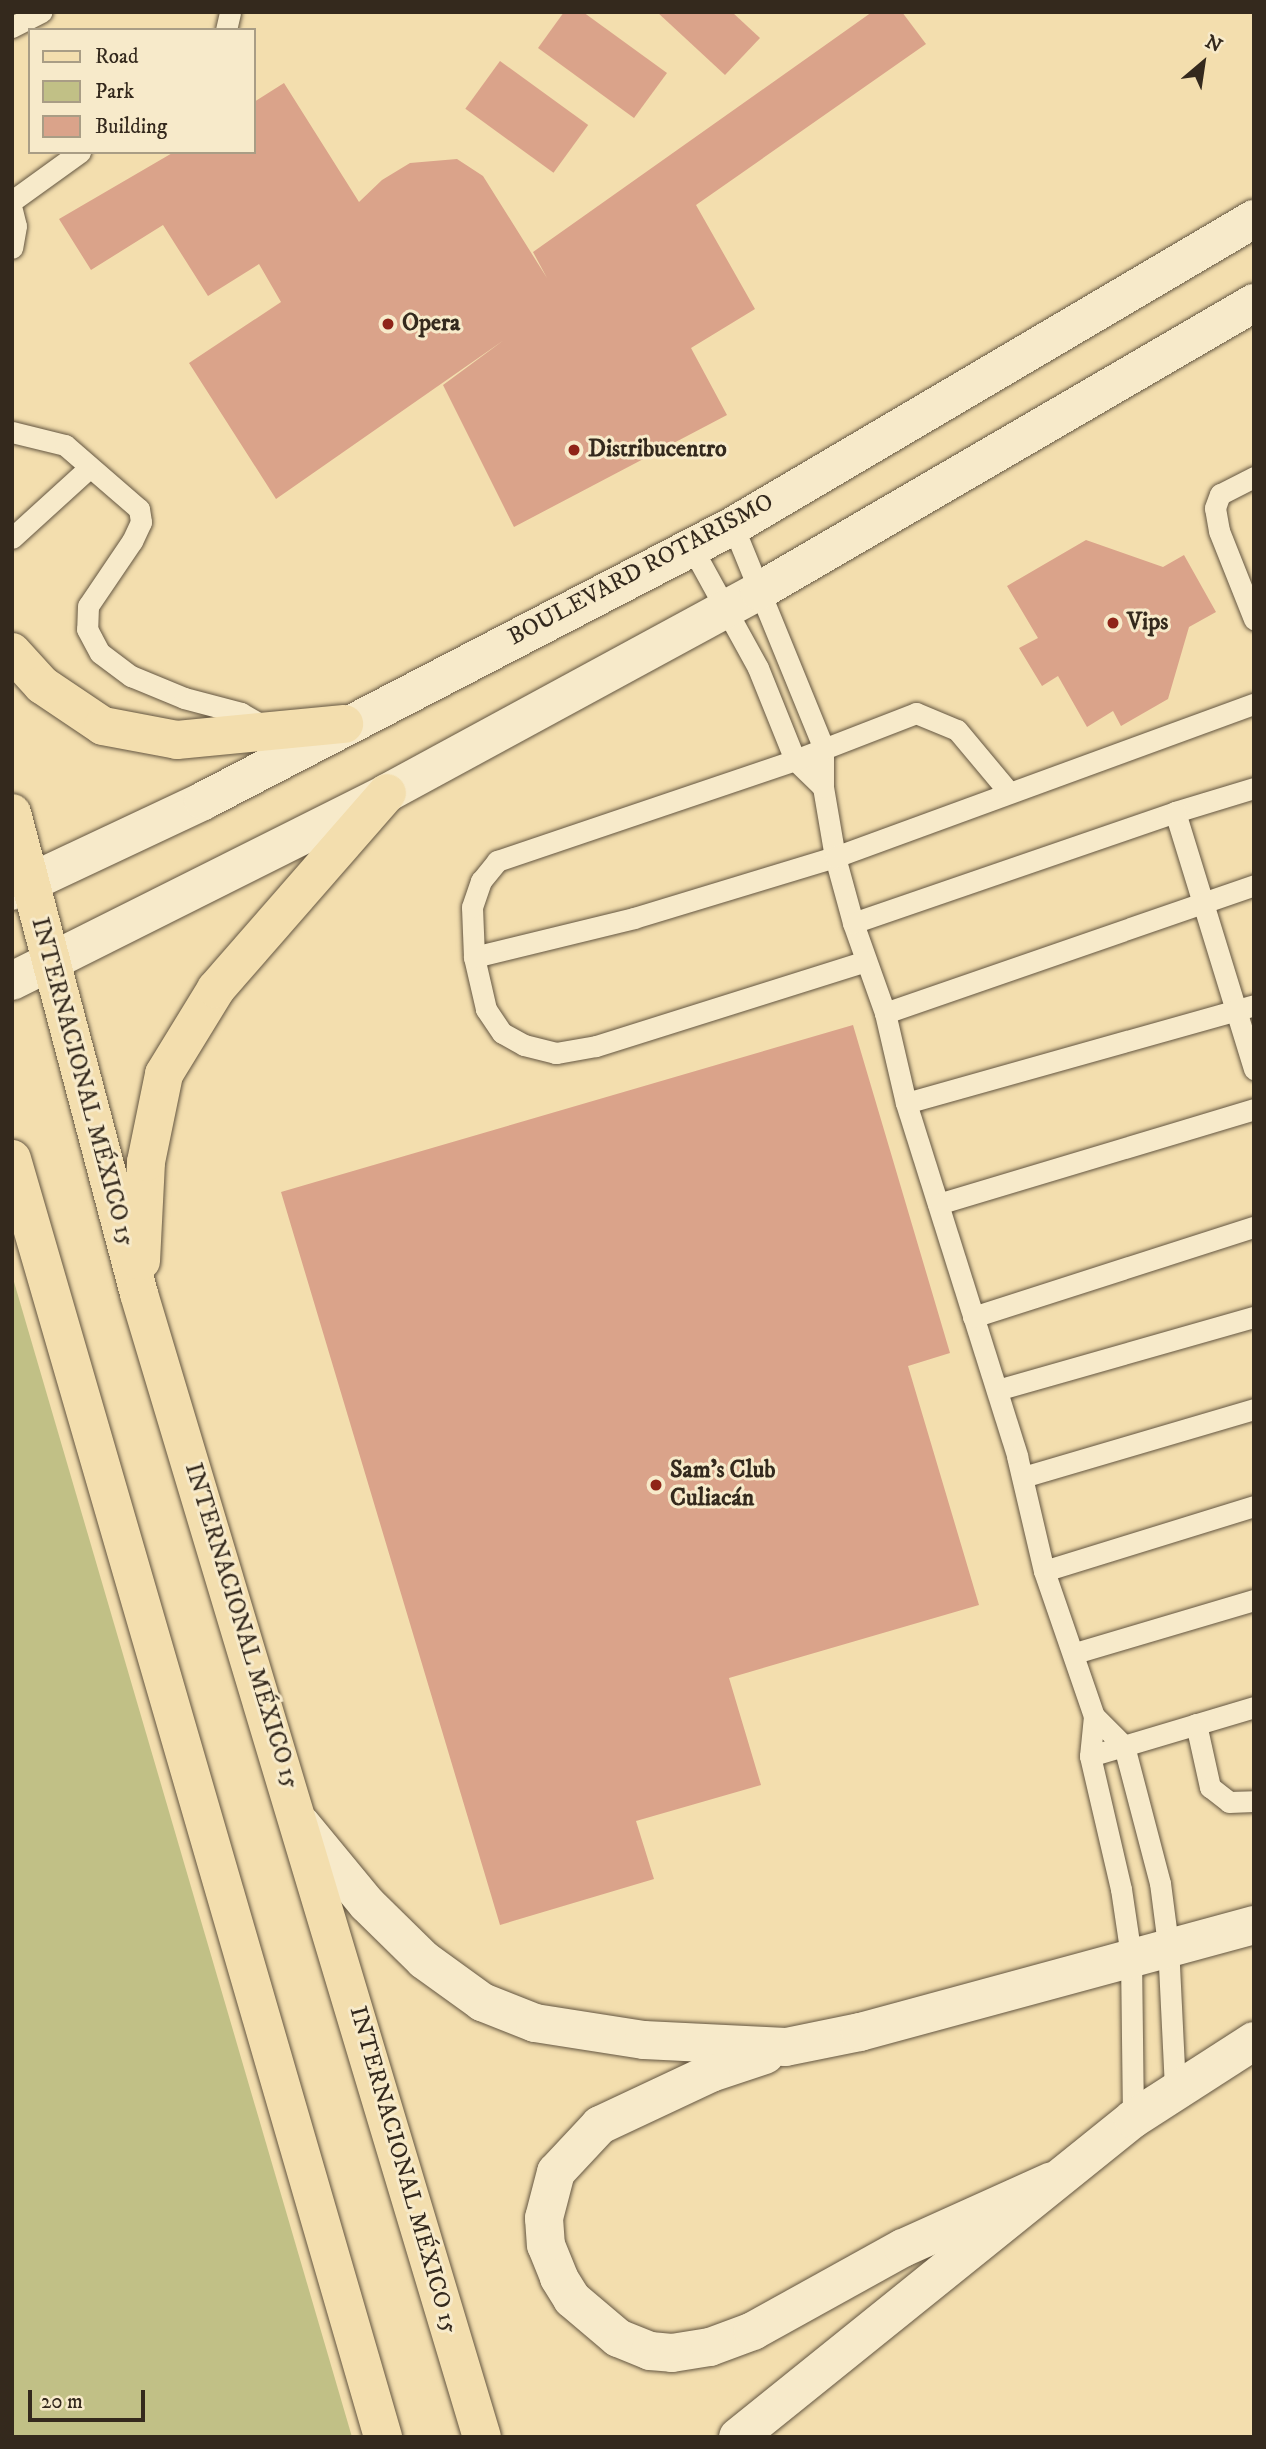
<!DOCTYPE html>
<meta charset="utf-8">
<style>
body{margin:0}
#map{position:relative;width:1266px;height:2449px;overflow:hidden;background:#f3deae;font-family:"IM FELL DW Pica",serif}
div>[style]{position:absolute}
.green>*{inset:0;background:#c1c086}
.building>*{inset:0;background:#daa38a;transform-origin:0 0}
.roads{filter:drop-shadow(0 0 2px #645641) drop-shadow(0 0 2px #645641)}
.lane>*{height:21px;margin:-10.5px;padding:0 10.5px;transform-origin:10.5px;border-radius:10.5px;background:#f7eaca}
.secondary>*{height:38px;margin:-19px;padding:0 19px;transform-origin:19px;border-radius:19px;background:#f7eaca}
.primary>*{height:38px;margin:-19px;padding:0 19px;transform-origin:19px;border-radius:19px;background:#f3deae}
.dots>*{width:19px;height:19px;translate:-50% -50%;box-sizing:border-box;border:4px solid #f7eaca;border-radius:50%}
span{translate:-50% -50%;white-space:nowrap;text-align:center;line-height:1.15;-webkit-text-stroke:6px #f7eaca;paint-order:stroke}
.poi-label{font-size:24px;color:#34291d;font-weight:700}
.left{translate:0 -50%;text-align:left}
.street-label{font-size:24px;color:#34291d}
.frame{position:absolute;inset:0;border:14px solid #34291d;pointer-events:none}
.legend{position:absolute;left:28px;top:28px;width:228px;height:126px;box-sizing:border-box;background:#f7eaca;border:2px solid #a99d85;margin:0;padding:9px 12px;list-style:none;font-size:21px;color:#34291d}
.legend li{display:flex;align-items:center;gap:14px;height:35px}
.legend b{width:35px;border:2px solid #a99d85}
.north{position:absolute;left:1168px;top:28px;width:70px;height:70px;-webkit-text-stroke:5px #f7eaca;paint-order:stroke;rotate:29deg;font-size:19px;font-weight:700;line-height:28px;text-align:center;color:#34291d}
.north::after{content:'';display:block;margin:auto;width:24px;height:32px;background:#34291d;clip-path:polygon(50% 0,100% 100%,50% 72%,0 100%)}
.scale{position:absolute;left:28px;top:2390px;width:117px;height:32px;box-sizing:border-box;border:4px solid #34291d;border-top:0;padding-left:9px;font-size:21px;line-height:24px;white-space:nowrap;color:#34291d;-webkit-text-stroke:5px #f7eaca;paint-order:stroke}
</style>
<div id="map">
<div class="green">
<div style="clip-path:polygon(12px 1275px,352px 2437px,12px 2437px)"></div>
</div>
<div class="building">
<div style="clip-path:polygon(564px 12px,583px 12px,667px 73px,634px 118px,538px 48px)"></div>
<div style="clip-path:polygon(657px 12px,732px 12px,760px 38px,725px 75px)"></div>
<div style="clip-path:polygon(872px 12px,902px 12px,926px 44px,696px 205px,755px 309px,691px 348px,727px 415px,514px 527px,443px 385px,504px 340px,276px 499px,189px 363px,281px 302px,259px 264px,208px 296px,163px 225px,91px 270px,59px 219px,174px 152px,254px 152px,254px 102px,284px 83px,359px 202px,382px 180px,410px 163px,457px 159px,483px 176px,547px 278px,533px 252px)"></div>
<div style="left:500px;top:61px;width:109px;height:59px;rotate:36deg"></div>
<div style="clip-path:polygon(1086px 540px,1163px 567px,1184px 555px,1216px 612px,1189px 627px,1168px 699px,1121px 726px,1113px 711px,1087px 727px,1058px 676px,1042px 686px,1019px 648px,1038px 638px,1007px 586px)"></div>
<div style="clip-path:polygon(853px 1025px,950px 1353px,908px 1366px,979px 1605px,729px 1678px,761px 1785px,636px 1821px,654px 1879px,500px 1925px,281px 1192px)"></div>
</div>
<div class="roads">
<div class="lane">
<div style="left:12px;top:27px;width:33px;rotate:-27deg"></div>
<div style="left:226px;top:30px;width:18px;rotate:-77deg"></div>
<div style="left:12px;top:201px;width:84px;rotate:-35.8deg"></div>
<div style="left:12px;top:210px;width:16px;rotate:76deg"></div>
<div style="left:16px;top:226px;width:22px;rotate:100deg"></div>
<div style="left:12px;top:432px;width:55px;rotate:13.8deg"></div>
<div style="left:65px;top:445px;width:98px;rotate:40.9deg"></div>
<div style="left:139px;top:509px;width:13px;rotate:81deg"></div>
<div style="left:141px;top:522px;width:21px;rotate:115deg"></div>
<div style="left:132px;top:541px;width:78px;rotate:124.1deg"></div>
<div style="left:88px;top:606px;width:23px;rotate:92deg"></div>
<div style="left:87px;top:629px;width:27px;rotate:62deg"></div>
<div style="left:100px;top:653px;width:39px;rotate:37deg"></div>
<div style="left:131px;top:676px;width:57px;rotate:22.5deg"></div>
<div style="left:184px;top:698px;width:59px;rotate:14.7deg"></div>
<div style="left:241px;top:713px;width:20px;rotate:30deg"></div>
<div style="left:258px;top:723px;width:10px;rotate:66deg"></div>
<div style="left:1254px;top:477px;width:38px;rotate:153deg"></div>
<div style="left:1220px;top:494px;width:15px;rotate:110deg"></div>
<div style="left:1215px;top:508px;width:23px;rotate:80deg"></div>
<div style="left:1219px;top:531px;width:95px;rotate:68.3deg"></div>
<div style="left:733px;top:526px;width:238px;rotate:67.8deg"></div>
<div style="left:823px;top:746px;width:41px;rotate:90deg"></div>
<div style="left:823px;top:787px;width:71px;rotate:80.3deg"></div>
<div style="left:835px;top:857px;width:68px;rotate:74.7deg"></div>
<div style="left:853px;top:923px;width:96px;rotate:70.4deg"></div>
<div style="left:885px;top:1013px;width:92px;rotate:76.9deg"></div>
<div style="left:906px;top:1103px;width:370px;rotate:72.5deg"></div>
<div style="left:1017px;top:1456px;width:118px;rotate:76.8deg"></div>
<div style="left:1044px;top:1571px;width:153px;rotate:71deg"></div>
<div style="left:1094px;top:1716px;width:40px;rotate:95.7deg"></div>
<div style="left:1090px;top:1756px;width:137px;rotate:76.9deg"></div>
<div style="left:1121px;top:1889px;width:68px;rotate:81.5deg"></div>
<div style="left:1131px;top:1956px;width:163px;rotate:89.3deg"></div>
<div style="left:12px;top:538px;width:104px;rotate:-42.3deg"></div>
<div style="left:691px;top:546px;width:139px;rotate:61.2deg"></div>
<div style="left:758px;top:668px;width:99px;rotate:68.1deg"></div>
<div style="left:795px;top:760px;width:39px;rotate:44deg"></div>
<div style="left:1254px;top:788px;width:83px;rotate:163.1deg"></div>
<div style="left:1175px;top:812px;width:269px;rotate:72.9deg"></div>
<div style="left:853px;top:923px;width:341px;rotate:-19deg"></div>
<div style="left:474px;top:957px;width:165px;rotate:-13.7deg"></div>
<div style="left:634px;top:918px;width:210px;rotate:-16.9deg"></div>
<div style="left:835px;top:857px;width:446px;rotate:-20.1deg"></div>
<div style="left:866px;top:961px;width:283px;rotate:162.5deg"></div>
<div style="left:596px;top:1046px;width:41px;rotate:170.1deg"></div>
<div style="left:556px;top:1053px;width:33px;rotate:-166deg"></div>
<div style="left:524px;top:1045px;width:25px;rotate:-151deg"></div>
<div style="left:502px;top:1033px;width:29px;rotate:-124deg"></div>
<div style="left:486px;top:1009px;width:53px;rotate:-103deg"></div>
<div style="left:474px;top:957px;width:50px;rotate:-92.3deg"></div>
<div style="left:472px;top:907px;width:28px;rotate:-71deg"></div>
<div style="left:481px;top:881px;width:26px;rotate:-51deg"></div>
<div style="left:497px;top:861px;width:315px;rotate:-18.7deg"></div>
<div style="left:795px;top:760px;width:130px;rotate:-21.2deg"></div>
<div style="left:916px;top:713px;width:44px;rotate:22.5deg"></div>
<div style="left:957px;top:730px;width:80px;rotate:50.1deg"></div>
<div style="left:885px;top:1013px;width:391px;rotate:-19.1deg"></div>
<div style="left:906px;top:1103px;width:362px;rotate:-15.7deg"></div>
<div style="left:938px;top:1204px;width:330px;rotate:-16.7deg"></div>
<div style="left:973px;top:1317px;width:295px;rotate:-17.8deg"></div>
<div style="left:997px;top:1390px;width:267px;rotate:-15.9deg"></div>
<div style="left:1023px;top:1477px;width:241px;rotate:-16.4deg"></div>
<div style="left:1044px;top:1571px;width:220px;rotate:-17.2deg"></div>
<div style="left:1075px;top:1653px;width:187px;rotate:-16.5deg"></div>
<div style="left:1094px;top:1716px;width:42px;rotate:45deg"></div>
<div style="left:1124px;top:1746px;width:142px;rotate:75.3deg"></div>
<div style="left:1160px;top:1883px;width:63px;rotate:82.6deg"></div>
<div style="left:1168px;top:1945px;width:144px;rotate:87.2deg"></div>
<div style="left:1196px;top:1724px;width:65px;rotate:77.5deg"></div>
<div style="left:1210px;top:1787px;width:24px;rotate:38deg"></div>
<div style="left:1229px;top:1802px;width:25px;rotate:-2deg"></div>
<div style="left:1090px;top:1756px;width:171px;rotate:-16.6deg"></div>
</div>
<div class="secondary">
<div style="left:12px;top:891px;width:211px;rotate:-25.2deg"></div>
<div style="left:203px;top:801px;width:597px;rotate:-27.42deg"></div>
<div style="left:733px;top:526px;width:605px;rotate:-30.51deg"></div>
<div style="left:12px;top:981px;width:419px;rotate:-26.6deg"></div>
<div style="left:387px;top:793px;width:423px;rotate:-28.5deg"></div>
<div style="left:759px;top:591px;width:573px;rotate:-30.19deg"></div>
<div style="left:301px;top:1824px;width:104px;rotate:50.5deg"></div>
<div style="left:367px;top:1904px;width:80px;rotate:44.5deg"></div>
<div style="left:424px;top:1960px;width:72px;rotate:35.9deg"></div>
<div style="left:482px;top:2002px;width:57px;rotate:21.6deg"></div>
<div style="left:535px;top:2023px;width:110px;rotate:8.9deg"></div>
<div style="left:644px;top:2040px;width:142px;rotate:2.8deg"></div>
<div style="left:786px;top:2047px;width:76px;rotate:-11.5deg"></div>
<div style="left:860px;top:2032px;width:408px;rotate:-15.2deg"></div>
<div style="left:765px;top:2055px;width:57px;rotate:161.6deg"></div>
<div style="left:711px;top:2073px;width:123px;rotate:154.9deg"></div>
<div style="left:600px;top:2125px;width:64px;rotate:133.1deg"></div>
<div style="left:556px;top:2172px;width:48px;rotate:104.6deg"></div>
<div style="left:544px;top:2218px;width:27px;rotate:86deg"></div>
<div style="left:546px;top:2245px;width:35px;rotate:68deg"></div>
<div style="left:559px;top:2278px;width:25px;rotate:58deg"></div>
<div style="left:572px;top:2299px;width:60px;rotate:40.3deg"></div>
<div style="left:618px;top:2338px;width:35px;rotate:22deg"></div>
<div style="left:650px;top:2351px;width:22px;rotate:5deg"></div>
<div style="left:672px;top:2353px;width:38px;rotate:-9deg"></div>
<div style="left:710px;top:2347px;width:46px;rotate:-20.4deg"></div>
<div style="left:753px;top:2331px;width:171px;rotate:-29deg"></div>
<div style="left:903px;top:2248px;width:163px;rotate:-24.2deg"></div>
<div style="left:738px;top:2437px;width:507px;rotate:-38.84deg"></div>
<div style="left:1133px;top:2119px;width:144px;rotate:-32.8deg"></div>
</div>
<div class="primary">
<div style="left:12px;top:652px;width:45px;rotate:47.7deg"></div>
<div style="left:42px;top:685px;width:73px;rotate:33.9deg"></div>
<div style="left:103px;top:726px;width:75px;rotate:10.7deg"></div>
<div style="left:177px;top:740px;width:168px;rotate:-5.5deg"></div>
<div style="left:12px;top:813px;width:497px;rotate:75.2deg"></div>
<div style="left:139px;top:1294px;width:1193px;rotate:73.3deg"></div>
<div style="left:12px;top:1159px;width:1331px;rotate:73.81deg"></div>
<div style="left:141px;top:1261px;width:99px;rotate:-87.1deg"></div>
<div style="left:146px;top:1162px;width:90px;rotate:-78.4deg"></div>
<div style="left:164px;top:1074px;width:100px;rotate:-58.5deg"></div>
<div style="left:216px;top:989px;width:260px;rotate:-48.9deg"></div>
</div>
</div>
<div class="dots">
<div style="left:388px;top:324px;background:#8f2418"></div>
<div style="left:574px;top:450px;background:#8f2418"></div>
<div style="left:1113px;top:623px;background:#8f2418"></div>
<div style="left:656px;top:1485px;background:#8f2418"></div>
</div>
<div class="poi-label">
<span class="left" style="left:402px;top:324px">Opera</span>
<span class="left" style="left:588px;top:450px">Distribucentro</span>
<span class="left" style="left:1127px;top:623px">Vips</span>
<span class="left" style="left:670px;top:1485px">Sam's Club<br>Culiacán</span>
</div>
<div class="street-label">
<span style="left:641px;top:570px;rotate:-28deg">BOULEVARD ROTARISMO</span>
<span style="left:82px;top:1082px;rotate:75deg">INTERNACIONAL MÉXICO 15</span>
<span style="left:241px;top:1626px;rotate:73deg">INTERNACIONAL MÉXICO 15</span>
<span style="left:403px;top:2170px;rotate:74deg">INTERNACIONAL MÉXICO 15</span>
</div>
<div class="frame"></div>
<ul class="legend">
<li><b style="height:9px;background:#f3deae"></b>Road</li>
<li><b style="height:19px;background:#c1c086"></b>Park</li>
<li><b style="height:19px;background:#daa38a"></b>Building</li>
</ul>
<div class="north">N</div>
<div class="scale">20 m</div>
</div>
